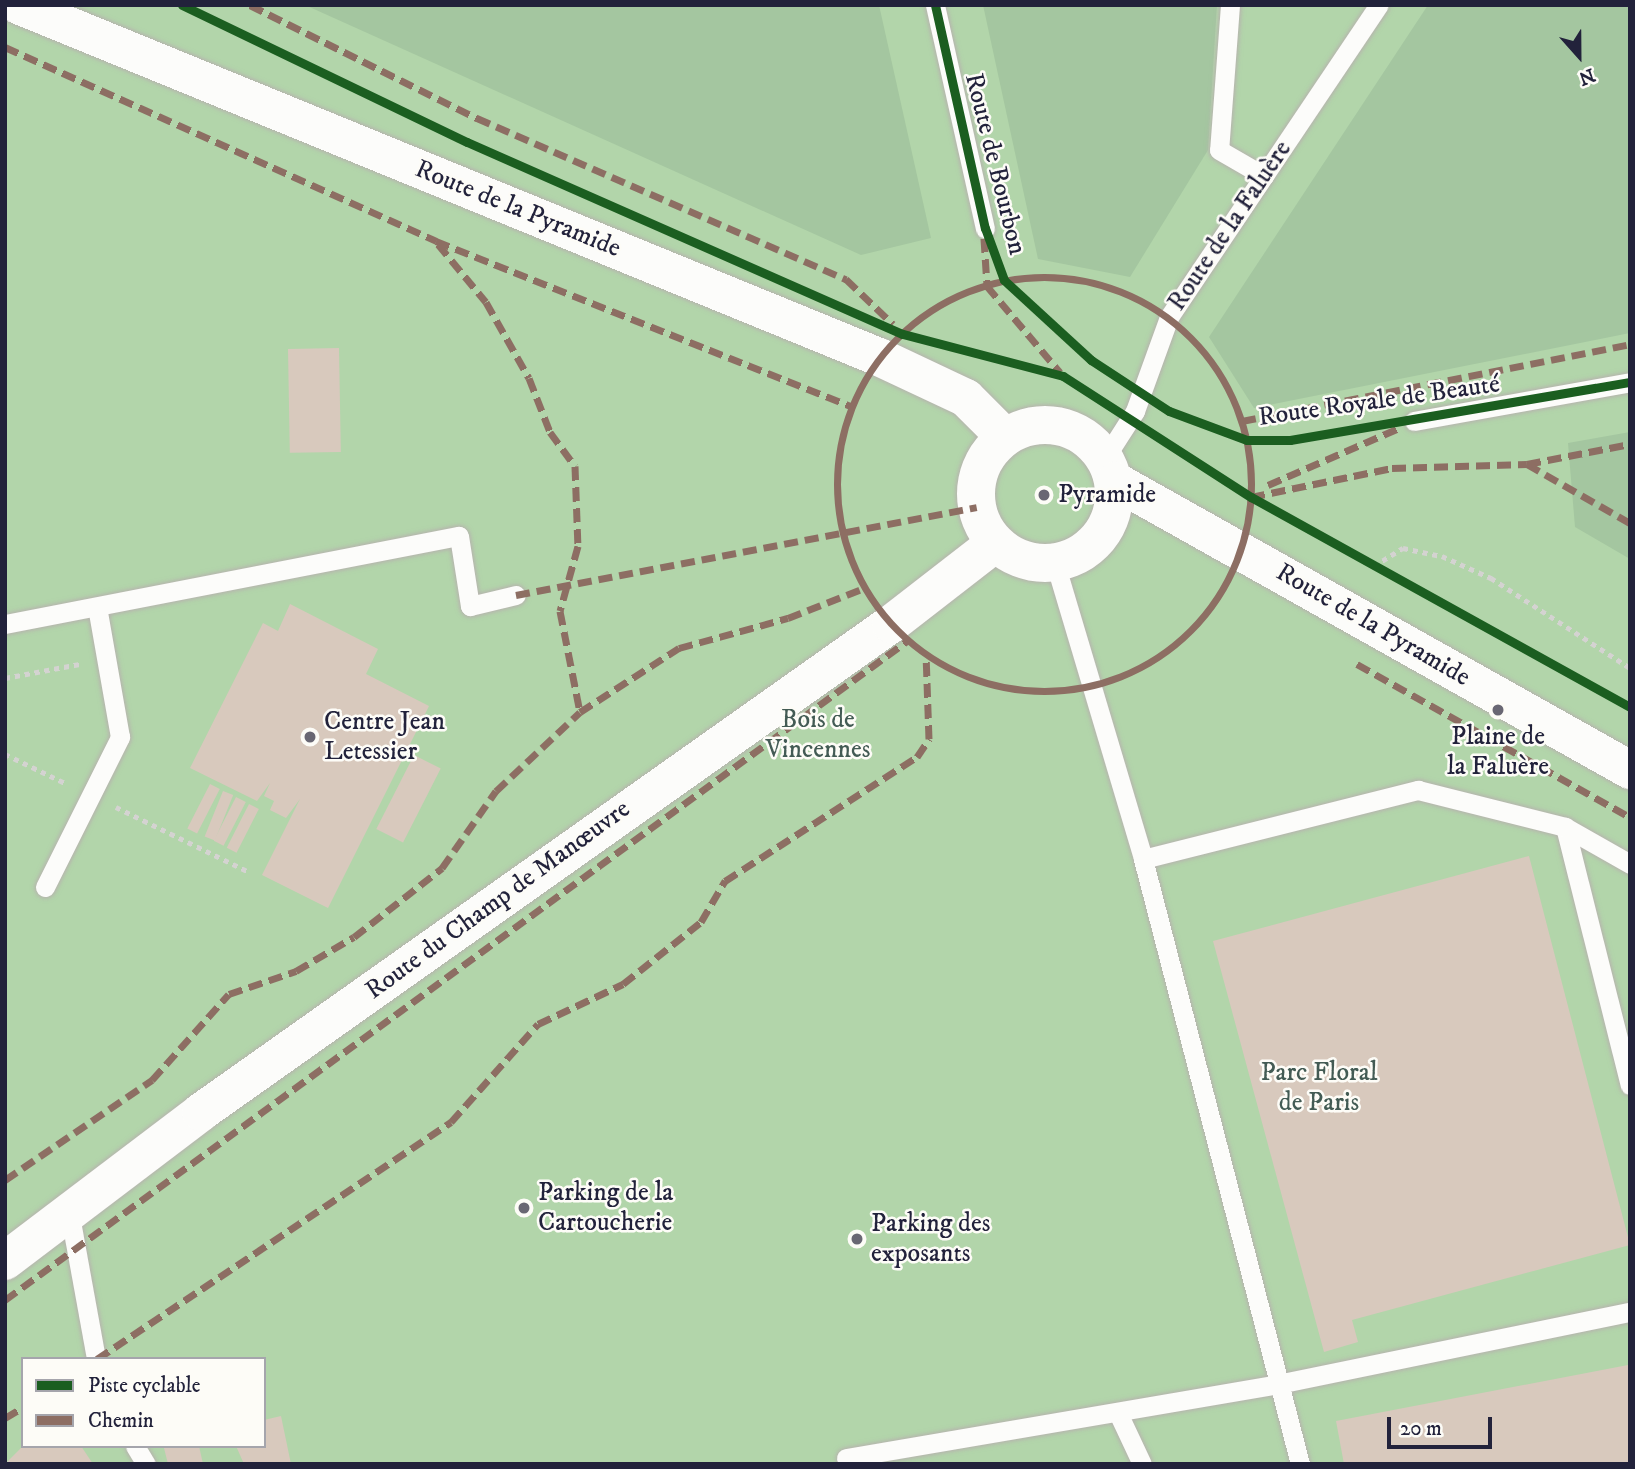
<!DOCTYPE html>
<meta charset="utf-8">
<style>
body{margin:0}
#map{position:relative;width:1635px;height:1469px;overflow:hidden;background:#ede8dc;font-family:"IM FELL DW Pica",serif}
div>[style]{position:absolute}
.green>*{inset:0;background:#b2d5aa}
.forest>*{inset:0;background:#a4c6a0}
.building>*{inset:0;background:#d8c9bd;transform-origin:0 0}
.path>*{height:4.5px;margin-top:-2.25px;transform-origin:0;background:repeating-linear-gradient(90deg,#d4d3d1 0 5px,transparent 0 10px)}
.roads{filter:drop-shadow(0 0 2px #b6b3ae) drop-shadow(0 0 2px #b6b3ae)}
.service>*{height:19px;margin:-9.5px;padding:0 9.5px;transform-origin:9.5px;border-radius:9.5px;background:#fcfcfa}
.minor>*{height:38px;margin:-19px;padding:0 19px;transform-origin:19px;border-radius:19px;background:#fcfcfa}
.tertiary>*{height:38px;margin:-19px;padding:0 19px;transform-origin:19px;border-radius:19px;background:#fcfcfa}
.tertiary>.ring{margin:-19px;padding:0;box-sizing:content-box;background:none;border:38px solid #fcfcfa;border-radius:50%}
.quiet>*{height:7px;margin-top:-3.5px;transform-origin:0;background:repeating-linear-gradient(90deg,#8d6e63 0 14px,transparent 0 21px)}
.quiet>.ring{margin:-3.5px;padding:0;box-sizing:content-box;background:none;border:7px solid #8d6e63;border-radius:50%}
.cycleway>*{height:9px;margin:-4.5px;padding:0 4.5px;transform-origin:4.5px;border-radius:4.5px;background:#1b5e20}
.dots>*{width:19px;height:19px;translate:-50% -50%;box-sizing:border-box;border:4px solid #fdfcf7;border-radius:50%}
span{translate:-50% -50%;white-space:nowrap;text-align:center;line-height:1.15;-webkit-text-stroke:5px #fdfcf7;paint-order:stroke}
.street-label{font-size:26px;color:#22223b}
.poi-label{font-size:26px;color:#22223b}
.left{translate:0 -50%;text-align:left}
.park-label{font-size:26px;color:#435b54}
.frame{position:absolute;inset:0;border:7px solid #22223b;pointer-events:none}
.legend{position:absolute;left:21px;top:1357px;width:245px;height:91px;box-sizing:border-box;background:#fdfcf7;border:2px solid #a5a5ac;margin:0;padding:9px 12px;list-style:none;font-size:21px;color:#22223b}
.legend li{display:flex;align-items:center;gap:14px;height:35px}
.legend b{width:35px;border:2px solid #a5a5ac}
.north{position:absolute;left:1544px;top:21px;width:70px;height:70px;-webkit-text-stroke:5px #fdfcf7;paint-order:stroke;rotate:159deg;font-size:19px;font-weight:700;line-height:28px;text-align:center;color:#22223b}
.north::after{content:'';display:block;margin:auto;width:24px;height:32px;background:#22223b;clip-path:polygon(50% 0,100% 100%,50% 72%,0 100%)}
.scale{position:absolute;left:1387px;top:1417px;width:105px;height:32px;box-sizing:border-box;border:4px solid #22223b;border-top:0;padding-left:9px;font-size:21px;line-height:24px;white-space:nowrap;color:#22223b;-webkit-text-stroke:5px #fdfcf7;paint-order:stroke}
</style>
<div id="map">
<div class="green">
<div style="clip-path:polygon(evenodd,5px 5px,1630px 5px,1630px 1464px,5px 1464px,5px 5px,23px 1359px,264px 1359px,264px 1446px,23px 1446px,23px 1359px)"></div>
</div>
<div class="forest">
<div style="clip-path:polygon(305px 5px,879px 5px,931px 238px,861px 255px)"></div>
<div style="clip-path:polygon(983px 5px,1217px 5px,1208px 150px,1130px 277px,1038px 259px)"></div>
<div style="clip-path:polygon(1428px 5px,1630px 5px,1630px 333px,1254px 408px,1209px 337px)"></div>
<div style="clip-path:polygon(1630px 432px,1630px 559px,1575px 527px,1568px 443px)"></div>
</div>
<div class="building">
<div style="left:339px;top:348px;width:104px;height:51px;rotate:89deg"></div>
<div style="clip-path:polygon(290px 604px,378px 649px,366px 674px,429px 706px,328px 908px,262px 875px,300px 799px,286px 818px,270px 810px,274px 801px,264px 796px,270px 783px,257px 801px,190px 768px,263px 623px,278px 631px)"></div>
<div style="left:414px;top:755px;width:30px;height:83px;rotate:27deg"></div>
<div style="left:210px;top:784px;width:11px;height:50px;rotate:27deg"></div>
<div style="left:223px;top:791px;width:11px;height:49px;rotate:22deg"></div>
<div style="left:236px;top:797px;width:11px;height:49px;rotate:27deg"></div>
<div style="left:249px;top:804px;width:11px;height:49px;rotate:27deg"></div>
<div style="clip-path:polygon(1529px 856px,1630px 1245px,1352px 1320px,1358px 1342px,1324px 1352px,1213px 941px)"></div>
<div style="clip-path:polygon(1628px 1365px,1630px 1464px,1344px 1464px,1336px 1421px)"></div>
<div style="clip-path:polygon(281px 1416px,291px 1464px,244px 1464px,236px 1446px,264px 1446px,264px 1420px)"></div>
<div style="clip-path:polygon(23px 1446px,81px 1446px,93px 1464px,5px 1464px)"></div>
<div style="clip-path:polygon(171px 1446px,199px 1446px,203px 1464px,168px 1464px,164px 1448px)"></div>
</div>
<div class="path">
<div style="left:1374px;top:566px;width:34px;rotate:-32deg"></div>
<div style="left:1403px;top:548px;width:40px;rotate:12deg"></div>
<div style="left:1442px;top:556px;width:54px;rotate:24.2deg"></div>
<div style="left:1491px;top:578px;width:166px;rotate:32.9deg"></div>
<div style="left:5px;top:678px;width:76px;rotate:-10.6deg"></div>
<div style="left:5px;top:754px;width:69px;rotate:25.8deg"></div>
<div style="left:116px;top:807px;width:146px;rotate:26deg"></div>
</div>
<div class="roads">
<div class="service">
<div style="left:935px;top:5px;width:229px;rotate:77.4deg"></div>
<div style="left:1230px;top:5px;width:145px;rotate:94.3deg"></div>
<div style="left:1219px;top:150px;width:52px;rotate:30deg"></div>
<div style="left:1414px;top:421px;width:219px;rotate:-10.2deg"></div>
<div style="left:1105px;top:458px;width:56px;rotate:-57.4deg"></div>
<div style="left:1135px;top:411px;width:100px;rotate:-70.1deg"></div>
<div style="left:1169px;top:317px;width:376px;rotate:-56.1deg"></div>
<div style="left:1055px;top:563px;width:309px;rotate:73.4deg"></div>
<div style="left:5px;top:624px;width:462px;rotate:-11deg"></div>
<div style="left:459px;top:536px;width:71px;rotate:81.1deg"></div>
<div style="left:470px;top:606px;width:47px;rotate:-13.4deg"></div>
<div style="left:1565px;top:827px;width:266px;rotate:75.9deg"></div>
<div style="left:45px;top:887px;width:168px;rotate:-63.4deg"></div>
<div style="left:120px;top:737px;width:132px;rotate:-100deg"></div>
<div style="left:69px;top:1210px;width:151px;rotate:79.7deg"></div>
<div style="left:1118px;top:1413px;width:56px;rotate:64.8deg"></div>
<div style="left:135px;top:1446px;width:21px;rotate:59deg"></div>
<div style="left:846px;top:1458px;width:443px;rotate:-9.7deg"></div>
<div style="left:1283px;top:1383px;width:354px;rotate:-11.6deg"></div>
<div style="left:1300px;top:1464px;width:625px;rotate:-104.55deg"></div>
<div style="left:1143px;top:859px;width:284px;rotate:-14.1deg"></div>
<div style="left:1418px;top:790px;width:152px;rotate:14.1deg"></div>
<div style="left:1565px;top:827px;width:75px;rotate:29.6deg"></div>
</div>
<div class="minor">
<div style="left:5px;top:1261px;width:246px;rotate:-37.2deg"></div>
<div style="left:201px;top:1112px;width:845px;rotate:-35.27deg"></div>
<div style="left:891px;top:624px;width:130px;rotate:-37.8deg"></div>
</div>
<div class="tertiary">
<div style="left:18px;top:5px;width:930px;rotate:22.24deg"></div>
<div style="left:879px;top:357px;width:96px;rotate:25.2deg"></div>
<div style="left:966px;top:398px;width:55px;rotate:45deg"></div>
<div class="ring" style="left:976px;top:425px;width:100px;height:100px"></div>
<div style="left:1115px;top:481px;width:591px;rotate:29.3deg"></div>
</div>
</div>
<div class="quiet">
<div style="left:250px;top:5px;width:254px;rotate:26.5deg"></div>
<div style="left:477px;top:118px;width:403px;rotate:23.6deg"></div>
<div style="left:846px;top:279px;width:65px;rotate:43.8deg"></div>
<div style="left:5px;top:47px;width:473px;rotate:24.2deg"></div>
<div style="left:436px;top:241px;width:447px;rotate:21.7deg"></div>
<div style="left:984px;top:238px;width:48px;rotate:86.4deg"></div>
<div style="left:987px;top:286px;width:113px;rotate:49.7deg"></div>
<div style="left:438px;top:244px;width:75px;rotate:50.4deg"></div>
<div style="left:486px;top:302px;width:87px;rotate:60.5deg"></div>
<div style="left:529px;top:378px;width:58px;rotate:68.7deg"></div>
<div style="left:550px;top:432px;width:42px;rotate:53.7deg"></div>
<div style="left:575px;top:466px;width:80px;rotate:87.9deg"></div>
<div style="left:578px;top:546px;width:67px;rotate:105.5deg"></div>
<div style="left:560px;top:611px;width:103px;rotate:78.8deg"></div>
<div class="ring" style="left:837px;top:277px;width:407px;height:407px"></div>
<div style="left:1242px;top:421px;width:396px;rotate:-11.2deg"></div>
<div style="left:1527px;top:464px;width:119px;rotate:29.8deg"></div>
<div style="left:1268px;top:485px;width:143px;rotate:-23.5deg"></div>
<div style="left:1251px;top:497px;width:144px;rotate:-11.6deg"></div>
<div style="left:1392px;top:468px;width:135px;rotate:-1.7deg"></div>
<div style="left:1527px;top:464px;width:105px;rotate:-11deg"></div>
<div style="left:516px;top:595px;width:469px;rotate:-10.8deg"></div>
<div style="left:1357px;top:664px;width:313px;rotate:29.3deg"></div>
<div style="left:5px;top:1180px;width:178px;rotate:-34.2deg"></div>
<div style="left:152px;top:1080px;width:115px;rotate:-48.2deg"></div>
<div style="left:229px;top:994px;width:71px;rotate:-18.9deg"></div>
<div style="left:296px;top:971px;width:67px;rotate:-30.4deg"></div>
<div style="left:354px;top:937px;width:112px;rotate:-38.1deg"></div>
<div style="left:442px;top:868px;width:94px;rotate:-55deg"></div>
<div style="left:496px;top:791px;width:115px;rotate:-43.2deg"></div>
<div style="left:580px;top:712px;width:118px;rotate:-32.9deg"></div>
<div style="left:679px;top:648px;width:113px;rotate:-15.4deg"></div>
<div style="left:788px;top:618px;width:82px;rotate:-21.5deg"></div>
<div style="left:5px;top:1300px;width:1117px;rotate:-36.15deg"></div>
<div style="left:97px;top:1359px;width:426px;rotate:-33.8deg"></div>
<div style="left:451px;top:1122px;width:131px;rotate:-48.4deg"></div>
<div style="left:538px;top:1024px;width:94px;rotate:-25.2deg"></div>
<div style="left:623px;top:984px;width:100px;rotate:-38.5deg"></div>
<div style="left:701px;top:922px;width:48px;rotate:-59.7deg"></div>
<div style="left:725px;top:881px;width:229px;rotate:-32.9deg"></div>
<div style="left:917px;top:757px;width:22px;rotate:-56deg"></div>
<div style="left:929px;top:739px;width:84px;rotate:-92deg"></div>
<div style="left:5px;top:1418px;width:21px;rotate:-31deg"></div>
</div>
<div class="cycleway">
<div style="left:182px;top:5px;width:316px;rotate:25.7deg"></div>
<div style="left:467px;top:142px;width:476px;rotate:23.8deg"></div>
<div style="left:903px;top:334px;width:165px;rotate:14.7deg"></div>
<div style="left:1063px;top:376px;width:224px;rotate:32.8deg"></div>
<div style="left:1251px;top:497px;width:433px;rotate:29deg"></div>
<div style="left:935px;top:5px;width:229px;rotate:77.4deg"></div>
<div style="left:985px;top:228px;width:55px;rotate:69.9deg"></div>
<div style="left:1004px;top:280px;width:118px;rotate:42.6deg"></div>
<div style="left:1091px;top:360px;width:93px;rotate:33.2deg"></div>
<div style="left:1169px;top:411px;width:83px;rotate:20.4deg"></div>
<div style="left:1247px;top:440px;width:43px"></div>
<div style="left:1290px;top:440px;width:345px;rotate:-9.7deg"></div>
</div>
<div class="dots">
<div style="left:1044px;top:495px;background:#696773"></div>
<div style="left:1498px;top:710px;background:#696773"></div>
<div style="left:310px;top:737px;background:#696773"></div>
<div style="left:524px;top:1208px;background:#696773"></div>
<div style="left:857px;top:1239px;background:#696773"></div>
</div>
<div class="street-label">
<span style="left:995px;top:164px;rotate:76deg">Route de Bourbon</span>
<span style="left:518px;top:209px;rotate:22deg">Route de la Pyramide</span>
<span style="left:1230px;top:226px;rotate:-56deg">Route de la Faluère</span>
<span style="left:1379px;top:401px;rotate:-8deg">Route Royale de Beauté</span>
<span style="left:1373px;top:625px;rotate:30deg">Route de la Pyramide</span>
<span style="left:498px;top:900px;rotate:-36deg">Route du Champ de Manœuvre</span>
</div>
<div class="poi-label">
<span class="left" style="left:1058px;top:495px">Pyramide</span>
<span class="left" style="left:324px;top:737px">Centre Jean<br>Letessier</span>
<span style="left:1498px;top:752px">Plaine de<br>la Faluère</span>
<span class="left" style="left:538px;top:1208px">Parking de la<br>Cartoucherie</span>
<span class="left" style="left:871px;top:1239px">Parking des<br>exposants</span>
</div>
<div class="park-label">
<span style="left:818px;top:735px">Bois de<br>Vincennes</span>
<span style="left:1319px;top:1088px">Parc Floral<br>de Paris</span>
</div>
<div class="frame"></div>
<ul class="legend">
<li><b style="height:9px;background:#1b5e20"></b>Piste cyclable</li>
<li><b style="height:9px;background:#8d6e63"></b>Chemin</li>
</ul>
<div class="north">N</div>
<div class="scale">20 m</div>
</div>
